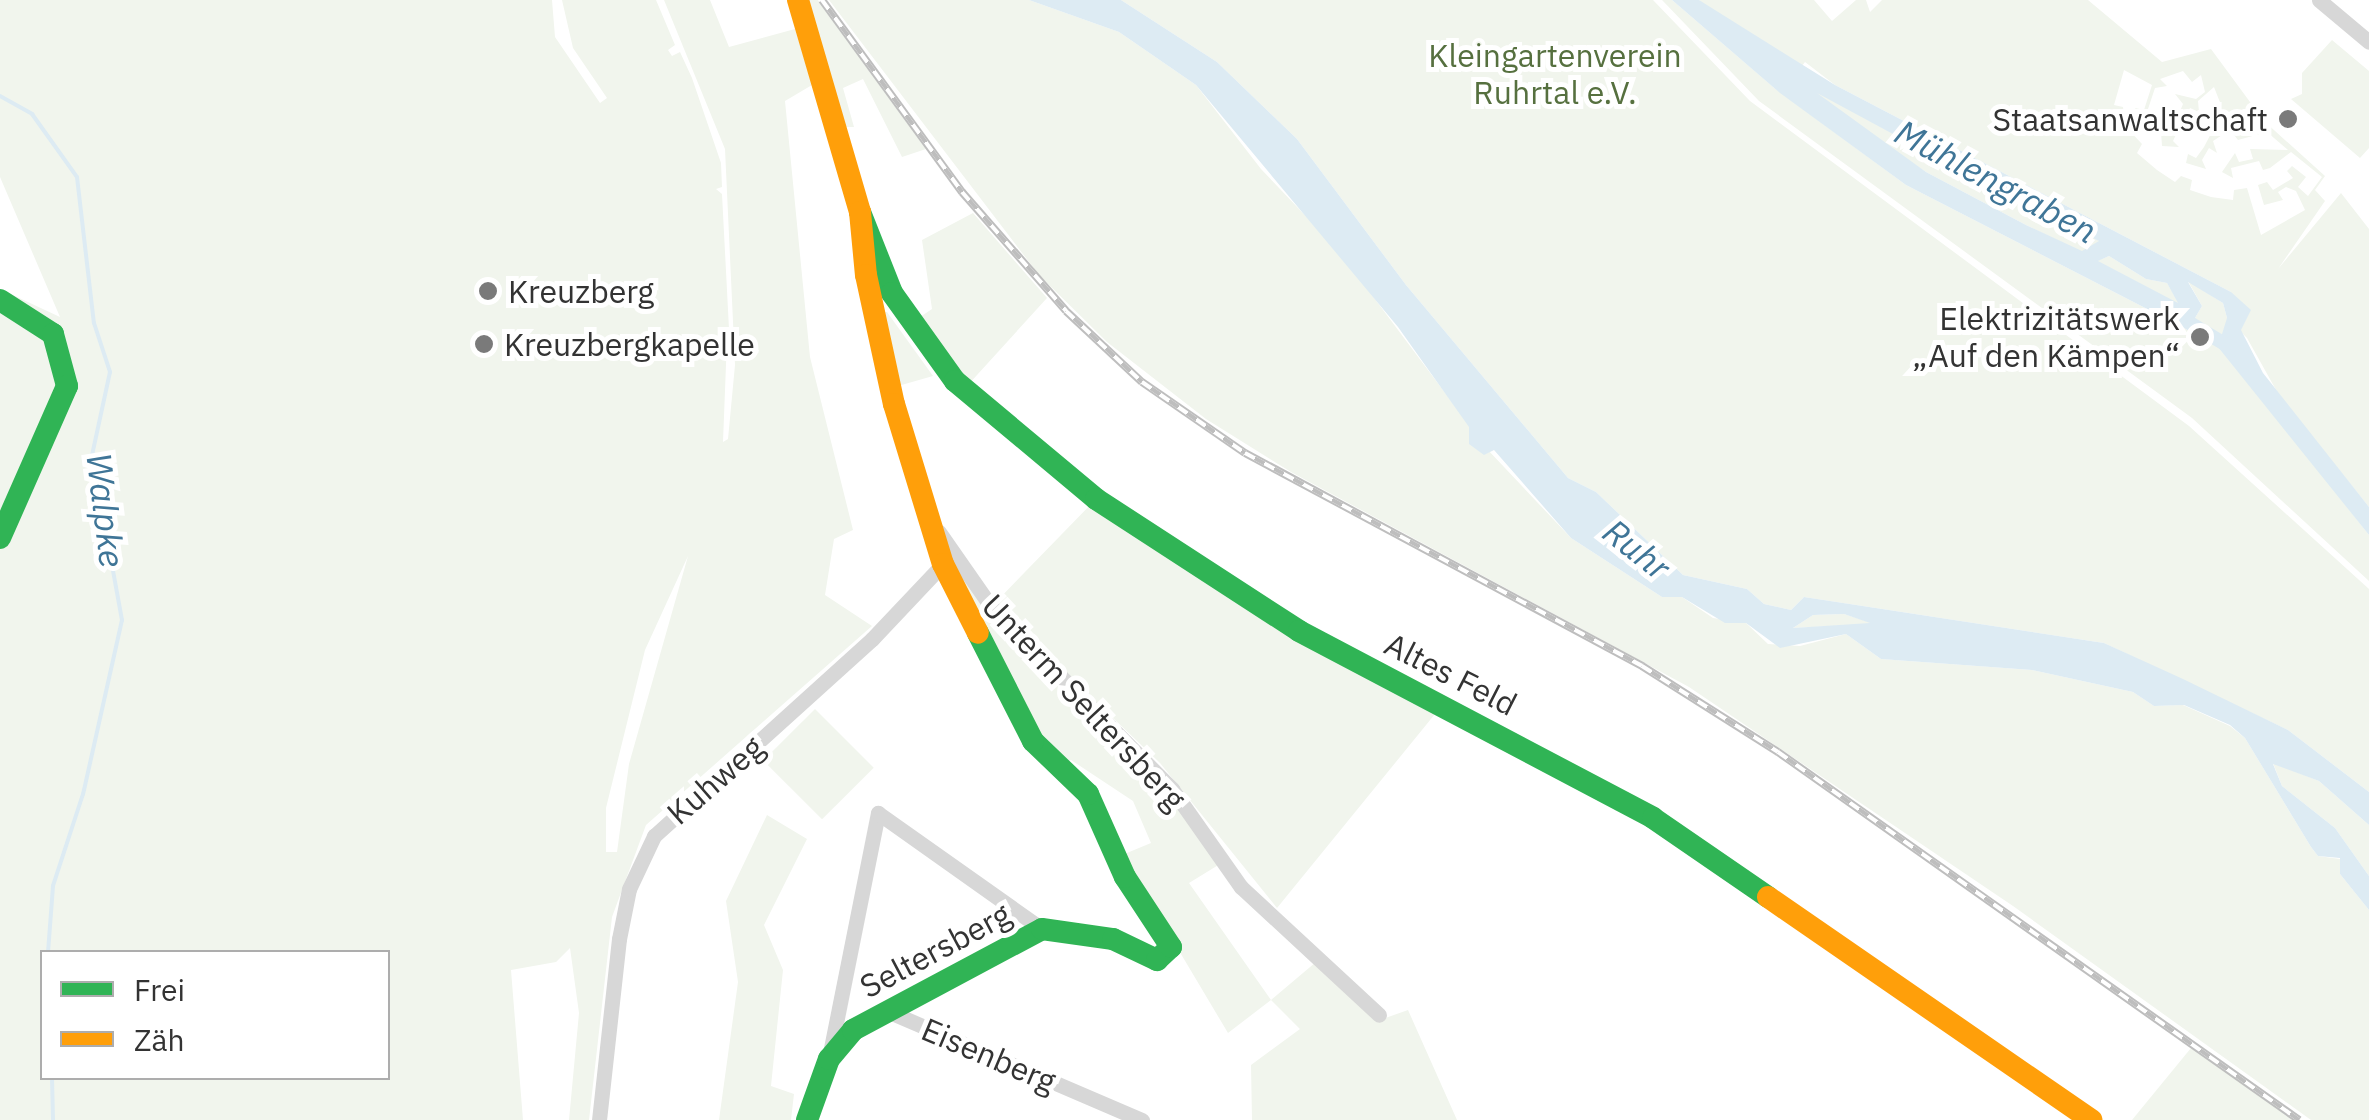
<!DOCTYPE html>
<meta charset="utf-8">
<style>
body{margin:0}
#map{position:relative;width:2369px;height:1120px;overflow:hidden;background:#fff;font-family:"IBM Plex Sans",sans-serif}
div>[style]{position:absolute}
.green>*{inset:0;background:#f1f5ed;transform-origin:0 0}
.water>*{inset:0;background:#ddebf3}
.stream>*{height:4px;margin:-2px;padding:0 2px;transform-origin:2px;border-radius:2px;background:#ddebf3}
.canal>*{height:14px;margin:-7px;padding:0 7px;transform-origin:7px;border-radius:7px;background:#ddebf3}
.street>*{height:15px;margin:-7.5px;padding:0 7.5px;transform-origin:7.5px;border-radius:7.5px;background:#d7d7d7}
.fast>*{height:22px;margin:-11px;padding:0 11px;transform-origin:11px;border-radius:11px;background:#30b455}
.slow>*{height:22px;margin:-11px;padding:0 11px;transform-origin:11px;border-radius:11px;background:#ff9f0a}
.rail>*{height:8px;margin-top:-4px;transform-origin:0;background:repeating-linear-gradient(90deg,#fff 0 11px,#bebebe 0 22px);box-sizing:border-box;border-block:2px solid #bebebe}
.dots>*{width:28px;height:28px;translate:-50% -50%;box-sizing:border-box;border:5px solid #fff;border-radius:50%}
span{translate:-50% -50%;white-space:nowrap;text-align:center;line-height:1.15;-webkit-text-stroke:10px #fff;paint-order:stroke}
.park-label{font-size:32px;color:#56703f}
.poi-label{font-size:32px;color:#333}
.right{translate:-100% -50%;text-align:right}
.left{translate:0 -50%;text-align:left}
.street-label{font-size:32px;color:#333}
.water-label{font-size:35px;color:#3f7597;font-style:italic}
.legend{position:absolute;left:40px;top:950px;width:350px;height:130px;box-sizing:border-box;background:#fff;border:2px solid #adadad;margin:0;padding:12px 18px;list-style:none;font-size:30px;color:#333}
.legend li{display:flex;align-items:center;gap:20px;height:50px}
.legend b{width:50px;border:2px solid #adadad}
</style>
<div id="map">
<div class="green">
<div style="clip-path:polygon(evenodd,0 0,552px 0,555px 37px,600px 103px,607px 98px,573px 48px,562px 0,656px 0,675px 45px,668px 50px,672px 56px,680px 52px,692px 78px,721px 163px,722px 187px,716px 189px,722px 194px,729px 329px,721px 332px,727px 339px,723px 442px,728px 439px,735px 365px,725px 149px,664px 0,710px 0,729px 47px,795px 29px,812px 85px,785px 101px,810px 357px,853px 530px,834px 539px,825px 595px,872px 626px,646px 825px,612px 917px,589px 1120px,569px 1120px,579px 1013px,570px 948px,556px 962px,511px 970px,523px 1120px,0 1120px,0 289px,60px 317px,0 177px,0 0,688px 556px,629px 764px,617px 852px,606px 852px,606px 808px,645px 650px,688px 556px,0 0,42px 952px,388px 952px,388px 1078px,42px 1078px,42px 952px)"></div>
<div style="clip-path:polygon(806px 0,818px 0,926px 149px,902px 157px,863px 79px,843px 88px,854px 127px,846px 127px)"></div>
<div style="clip-path:polygon(829px 0,1029px 0,1119px 32px,1196px 85px,1261px 169px,1339px 251px,1487px 449px,1571px 538px,1662px 597px,1682px 597px,1713px 618px,1746px 623px,1768px 644px,1800px 646px,1846px 634px,1881px 659px,2032px 670px,2133px 692px,2154px 706px,2183px 705px,2230px 726px,2245px 738px,2311px 847px,2318px 856px,2340px 859px,2340px 874px,2369px 910px,2369px 1120px,2311px 1120px,2013px 906px,1689px 687px,1291px 472px,1206px 419px,1107px 342px,1039px 275px)"></div>
<div style="clip-path:polygon(1121px 0,1653px 0,1750px 101px,2189px 426px,2369px 589px,2369px 792px,2288px 730px,2104px 643px,1804px 597px,1791px 610px,1764px 604px,1747px 589px,1683px 575px,1596px 492px,1568px 478px,1406px 285px,1297px 139px,1217px 62px)"></div>
<div style="clip-path:polygon(evenodd,1662px 0,1672px 0,1779px 92px,1699px 0,1814px 0,1832px 21px,1856px 0,1866px 0,1870px 12px,1882px 0,2088px 0,2162px 62px,2211px 49px,2264px 121px,2325px 176px,2315px 190px,2325px 201px,2278px 269px,2341px 193px,2369px 229px,2369px 507px,2280px 397px,2247px 338px,2227px 318px,2225px 351px,2369px 535px,2369px 581px,2192px 418px,1759px 101px,1662px 0,1805px 62px,1835px 85px,2231px 292px,2227px 318px,2223px 303px,2188px 281px,2202px 306px,2188px 330px,1906px 185px,1781px 93px,1805px 62px,1662px 0,2124px 70px,2152px 85px,2144px 110px,2135px 108px,2147px 125px,2155px 119px,2146px 115px,2155px 88px,2167px 86px,2160px 79px,2183px 71px,2192px 82px,2201px 75px,2205px 92px,2196px 99px,2175px 94px,2183px 104px,2170px 135px,2161px 132px,2162px 146px,2179px 147px,2173px 141px,2180px 126px,2192px 126px,2184px 120px,2190px 108px,2199px 112px,2198px 101px,2214px 87px,2221px 105px,2211px 112px,2218px 120px,2204px 147px,2196px 158px,2188px 154px,2186px 163px,2206px 169px,2202px 160px,2209px 148px,2217px 153px,2213px 141px,2230px 130px,2238px 140px,2267px 132px,2288px 150px,2250px 149px,2253px 159px,2239px 162px,2235px 153px,2222px 172px,2233px 178px,2231px 168px,2259px 161px,2263px 170px,2270px 168px,2291px 152px,2322px 177px,2308px 196px,2298px 187px,2306px 177px,2292px 166px,2287px 171px,2293px 178px,2273px 190px,2267px 182px,2258px 185px,2264px 205px,2283px 200px,2278px 192px,2286px 187px,2296px 191px,2305px 210px,2261px 235px,2247px 188px,2234px 190px,2233px 200px,2211px 197px,2190px 190px,2192px 180px,2181px 176px,2175px 182px,2157px 170px,2137px 153px,2142px 144px,2128px 129px,2120px 134px,2115px 123px,2115px 116px,2124px 115px,2123px 107px,2114px 105px,2124px 70px)"></div>
<div style="clip-path:polygon(2332px 40px,2369px 71px,2369px 148px,2360px 158px,2291px 99px,2302px 94px,2302px 73px)"></div>
<div style="clip-path:polygon(1817px 92px,2017px 201px,2100px 241px,2082px 252px,2026px 225px,1926px 172px,1815px 98px)"></div>
<div style="clip-path:polygon(973px 213px,1047px 298px,967px 386px,917px 319px,932px 309px,922px 240px)"></div>
<div style="clip-path:polygon(2109px 256px,2146px 279px,2167px 283px,2180px 305px,2097px 261px)"></div>
<div style="clip-path:polygon(884px 312px,887px 312px,933px 376px,898px 386px)"></div>
<div style="clip-path:polygon(1096px 499px,1435px 714px,1277px 908px,1160px 763px,994px 604px)"></div>
<div style="clip-path:polygon(947px 558px,1160px 781px,1220px 864px,1189px 883px,1271px 1000px,1316px 962px,1377px 1021px,1408px 1010px,1457px 1120px,1252px 1120px,1251px 1065px,1300px 1029px,1271px 1000px,1228px 1033px,1122px 855px,1151px 843px,1133px 801px,1071px 760px,1062px 764px,1040px 741px)"></div>
<div style="clip-path:polygon(1844px 614px,1875px 624px,1793px 628px,1813px 615px)"></div>
<div style="left:815px;top:709px;width:83px;height:73px;rotate:45deg"></div>
<div style="clip-path:polygon(2273px 763px,2319px 781px,2369px 825px,2369px 876px,2335px 828px,2282px 786px)"></div>
<div style="clip-path:polygon(767px 815px,807px 839px,764px 925px,783px 970px,771px 1086px,794px 1094px,791px 1120px,719px 1120px,738px 982px,726px 901px)"></div>
<div style="clip-path:polygon(2191px 1048px,2242px 1082px,2292px 1120px,2132px 1120px)"></div>
</div>
<div class="water">
<div style="clip-path:polygon(evenodd,1029px 0,1121px 0,1217px 62px,1297px 139px,1406px 285px,1568px 478px,1596px 492px,1683px 575px,1747px 589px,1764px 604px,1791px 610px,1804px 597px,2104px 643px,2183px 679px,2288px 730px,2369px 792px,2369px 825px,2319px 781px,2273px 764px,2282px 786px,2335px 828px,2369px 876px,2369px 910px,2340px 874px,2340px 858px,2318px 856px,2311px 847px,2245px 738px,2230px 725px,2184px 705px,2154px 706px,2133px 692px,2032px 670px,1881px 659px,1846px 634px,1780px 648px,1746px 623px,1725px 623px,1682px 597px,1662px 597px,1571px 538px,1494px 450px,1484px 455px,1469px 444px,1469px 427px,1398px 327px,1196px 85px,1119px 32px,1029px 0,1844px 614px,1870px 623px,1793px 628px,1813px 615px,1844px 614px)"></div>
<div style="clip-path:polygon(evenodd,1672px 0,1699px 0,1835px 85px,2231px 292px,2251px 310px,2241px 330px,2263px 373px,2369px 507px,2369px 535px,2218px 347px,2227px 318px,2223px 303px,2188px 282px,2202px 306px,2188px 330px,1906px 185px,1780px 93px,1672px 0,1817px 93px,2017px 201px,2099px 241px,2082px 251px,2026px 225px,1926px 172px,1817px 93px,1672px 0,2109px 256px,2146px 279px,2167px 283px,2178px 303px,2098px 261px,2109px 256px)"></div>
</div>
<div class="stream">
<div style="left:0;top:96px;width:37px;rotate:29deg"></div>
<div style="left:32px;top:114px;width:77px;rotate:54.5deg"></div>
<div style="left:77px;top:177px;width:147px;rotate:83.4deg"></div>
<div style="left:94px;top:323px;width:52px;rotate:71.9deg"></div>
<div style="left:110px;top:372px;width:85px;rotate:102.2deg"></div>
<div style="left:92px;top:455px;width:168px;rotate:79.7deg"></div>
<div style="left:122px;top:620px;width:178px;rotate:102.6deg"></div>
<div style="left:83px;top:794px;width:97px;rotate:108.1deg"></div>
<div style="left:53px;top:886px;width:66px;rotate:94.3deg"></div>
<div style="left:42px;top:1020px;width:2px;rotate:90deg"></div>
<div style="left:52px;top:1078px;width:42px;rotate:88.6deg"></div>
</div>
<div class="canal">
<div style="left:2175px;top:314px;width:68px;rotate:31.1deg"></div>
</div>
<div class="street">
<div style="left:2319px;top:0;width:65px;rotate:40deg"></div>
<div style="left:939px;top:532px;width:89px;rotate:55.1deg"></div>
<div style="left:990px;top:605px;width:259px;rotate:45.3deg"></div>
<div style="left:1172px;top:789px;width:120px;rotate:54.9deg"></div>
<div style="left:1241px;top:887px;width:188px;rotate:42.8deg"></div>
<div style="left:892px;top:1013px;width:272px;rotate:23.2deg"></div>
<div style="left:830px;top:1053px;width:245px;rotate:-78.7deg"></div>
<div style="left:878px;top:813px;width:201px;rotate:35.3deg"></div>
<div style="left:599px;top:1120px;width:182px;rotate:-83.7deg"></div>
<div style="left:619px;top:939px;width:51px;rotate:-78.7deg"></div>
<div style="left:629px;top:889px;width:59px;rotate:-64.7deg"></div>
<div style="left:654px;top:836px;width:294px;rotate:-42.1deg"></div>
<div style="left:872px;top:639px;width:103px;rotate:-46.6deg"></div>
</div>
<div class="fast">
<div style="left:860px;top:212px;width:87px;rotate:68.4deg"></div>
<div style="left:892px;top:293px;width:108px;rotate:54.4deg"></div>
<div style="left:955px;top:381px;width:184px;rotate:39.9deg"></div>
<div style="left:1096px;top:499px;width:242px;rotate:33deg"></div>
<div style="left:1299px;top:631px;width:400px;rotate:27.8deg"></div>
<div style="left:1653px;top:818px;width:140px;rotate:34.5deg"></div>
<div style="left:0;top:300px;width:63px;rotate:32.7deg"></div>
<div style="left:53px;top:334px;width:54px;rotate:74.9deg"></div>
<div style="left:67px;top:386px;width:166px;rotate:113.8deg"></div>
<div style="left:807px;top:1120px;width:65px;rotate:-70.2deg"></div>
<div style="left:829px;top:1059px;width:38px;rotate:-50deg"></div>
<div style="left:853px;top:1030px;width:214px;rotate:-28.1deg"></div>
<div style="left:1042px;top:929px;width:72px;rotate:8deg"></div>
<div style="left:1113px;top:939px;width:49px;rotate:25.5deg"></div>
<div style="left:1157px;top:960px;width:19px;rotate:-43deg"></div>
<div style="left:1171px;top:947px;width:84px;rotate:-123.3deg"></div>
<div style="left:1125px;top:877px;width:91px;rotate:-114deg"></div>
<div style="left:1088px;top:794px;width:76px;rotate:-136.1deg"></div>
<div style="left:1033px;top:741px;width:121px;rotate:-117deg"></div>
</div>
<div class="slow">
<div style="left:798px;top:0;width:221px;rotate:73.7deg"></div>
<div style="left:860px;top:212px;width:63px;rotate:84.6deg"></div>
<div style="left:866px;top:275px;width:132px;rotate:77.8deg"></div>
<div style="left:894px;top:404px;width:167px;rotate:73deg"></div>
<div style="left:943px;top:564px;width:77px;rotate:63.1deg"></div>
<div style="left:1768px;top:897px;width:393px;rotate:34.6deg"></div>
</div>
<div class="rail">
<div style="left:822px;top:0;width:238px;rotate:53.9deg"></div>
<div style="left:962px;top:192px;width:158px;rotate:48.8deg"></div>
<div style="left:1066px;top:311px;width:104px;rotate:43.1deg"></div>
<div style="left:1142px;top:382px;width:125px;rotate:34.6deg"></div>
<div style="left:1245px;top:453px;width:451px;rotate:28.2deg"></div>
<div style="left:1642px;top:666px;width:161px;rotate:32.3deg"></div>
<div style="left:1778px;top:752px;width:638px;rotate:35.23deg"></div>
</div>
<div class="dots">
<div style="left:2288px;top:119px;background:#7a7a7a"></div>
<div style="left:488px;top:291px;background:#7a7a7a"></div>
<div style="left:2200px;top:337px;background:#7a7a7a"></div>
<div style="left:484px;top:344px;background:#7a7a7a"></div>
</div>
<div class="park-label">
<span style="left:1555px;top:74px">Kleingartenverein<br>Ruhrtal e.V.</span>
</div>
<div class="poi-label">
<span class="right" style="left:2268px;top:119px">Staatsanwaltschaft</span>
<span class="left" style="left:508px;top:291px">Kreuzberg</span>
<span class="right" style="left:2180px;top:337px">Elektrizitätswerk<br>„Auf den Kämpen“</span>
<span class="left" style="left:504px;top:344px">Kreuzbergkapelle</span>
</div>
<div class="street-label">
<span style="left:1451px;top:674px;rotate:27deg">Altes Feld</span>
<span style="left:1084px;top:702px;rotate:47deg">Unterm Seltersberg</span>
<span style="left:715px;top:780px;rotate:-41deg">Kuhweg</span>
<span style="left:935px;top:950px;rotate:-28deg">Seltersberg</span>
<span style="left:989px;top:1055px;rotate:23deg">Eisenberg</span>
</div>
<div class="water-label">
<span style="left:1996px;top:181px;rotate:28deg">Mühlengraben</span>
<span style="left:106px;top:510px;rotate:83deg">Walpke</span>
<span style="left:1637px;top:549px;rotate:38deg">Ruhr</span>
</div>
<ul class="legend">
<li><b style="height:12px;background:#30b455"></b>Frei</li>
<li><b style="height:12px;background:#ff9f0a"></b>Zäh</li>
</ul>
</div>
